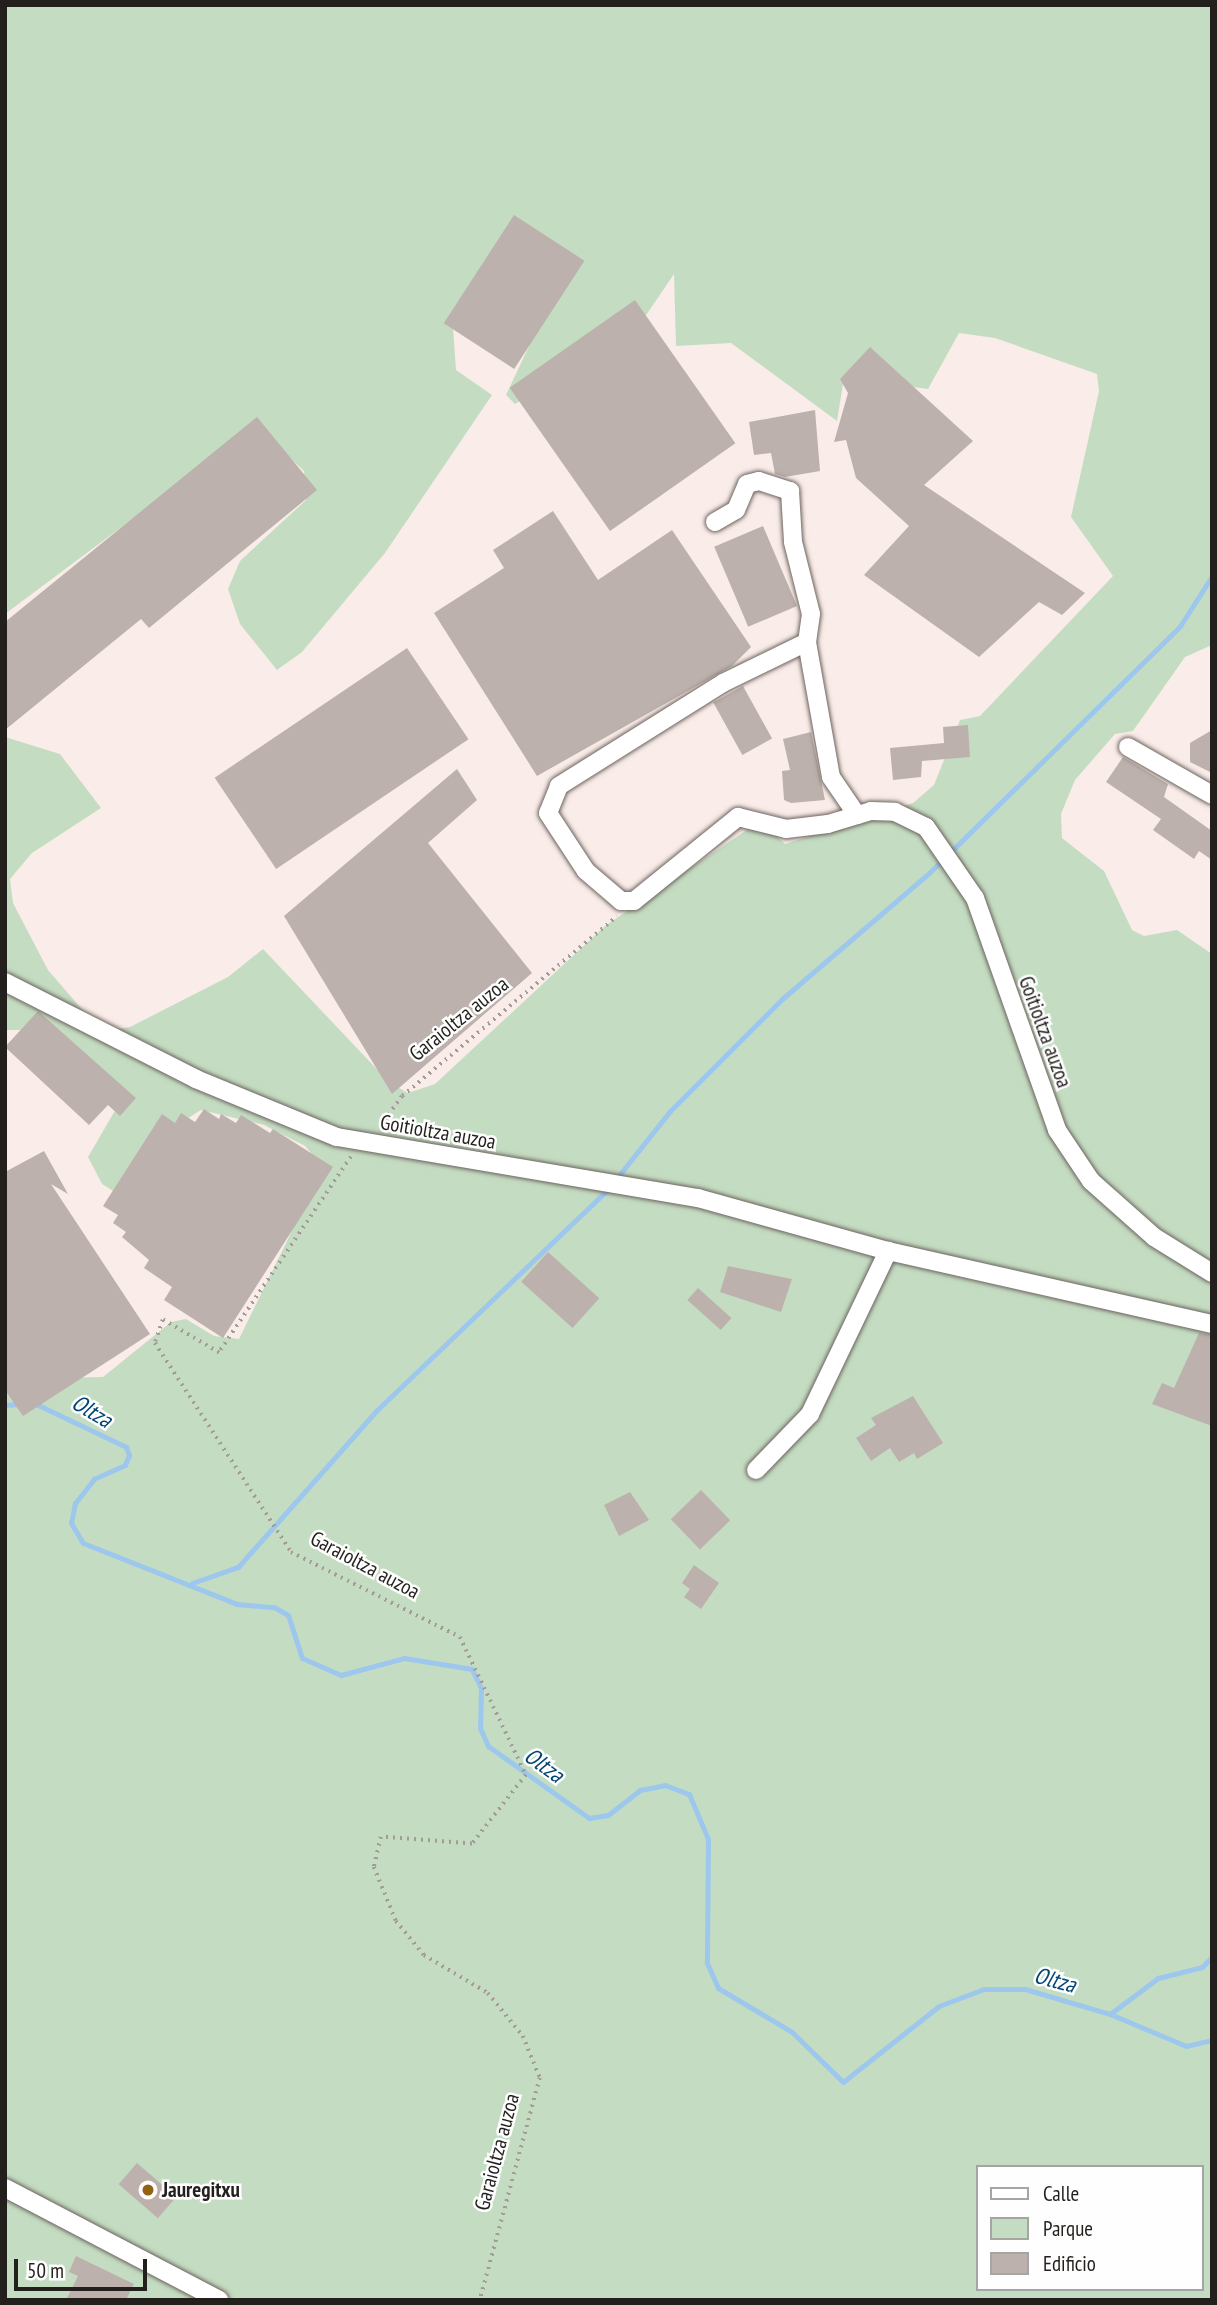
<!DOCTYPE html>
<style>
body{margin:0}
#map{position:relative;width:1217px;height:2305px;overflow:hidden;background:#faede9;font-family:"PT Sans Narrow",sans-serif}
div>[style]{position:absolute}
.green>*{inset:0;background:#c4ddc2}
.stream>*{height:5px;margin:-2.5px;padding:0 2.5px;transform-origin:2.5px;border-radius:2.5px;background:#9dc7ed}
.building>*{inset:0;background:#bdb1ad;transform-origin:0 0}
.path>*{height:3.5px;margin-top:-1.75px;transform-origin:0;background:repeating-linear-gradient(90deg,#a49a97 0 2px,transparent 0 7px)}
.roads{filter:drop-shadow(0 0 2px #6d635f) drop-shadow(0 0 2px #6d635f)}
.minor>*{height:18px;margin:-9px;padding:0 9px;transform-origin:9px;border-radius:9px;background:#fff}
.dots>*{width:19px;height:19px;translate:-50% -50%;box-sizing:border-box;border:4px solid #fefefe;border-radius:50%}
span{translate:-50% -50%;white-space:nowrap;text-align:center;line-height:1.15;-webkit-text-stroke:5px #fefefe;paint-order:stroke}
.street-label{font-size:21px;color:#231f1d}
.poi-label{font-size:21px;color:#231f1d;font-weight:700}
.left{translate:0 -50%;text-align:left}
.water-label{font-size:23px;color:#004675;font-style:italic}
.frame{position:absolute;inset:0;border:7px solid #231f1d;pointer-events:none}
.legend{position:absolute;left:976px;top:2165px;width:228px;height:126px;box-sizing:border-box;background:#fefefe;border:2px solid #a6a5a4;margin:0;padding:9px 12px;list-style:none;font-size:21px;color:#231f1d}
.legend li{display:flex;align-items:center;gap:14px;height:35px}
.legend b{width:35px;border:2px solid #a6a5a4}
.scale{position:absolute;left:14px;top:2259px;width:133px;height:32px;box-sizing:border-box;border:4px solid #231f1d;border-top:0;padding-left:9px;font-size:21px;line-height:24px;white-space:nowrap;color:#231f1d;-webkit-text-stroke:5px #fefefe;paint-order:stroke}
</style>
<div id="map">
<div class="green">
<div style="clip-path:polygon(evenodd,5px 5px,1212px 5px,1212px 645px,1185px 657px,1133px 731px,1115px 734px,1075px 780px,1061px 814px,1062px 838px,1104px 871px,1132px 930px,1144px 936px,1177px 930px,1212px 954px,1212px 2300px,5px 2300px,5px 1358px,48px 1378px,103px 1377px,171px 1322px,186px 1319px,214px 1336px,239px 1339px,313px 1188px,317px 1160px,305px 1146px,264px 1125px,201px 1110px,158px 1137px,118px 1194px,102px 1184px,88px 1157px,120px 1102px,35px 1030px,5px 1030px,5px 737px,60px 754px,101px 808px,32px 853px,10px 879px,13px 903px,48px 970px,92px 1021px,110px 1030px,130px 1027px,228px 977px,263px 949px,390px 1083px,408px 1093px,435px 1084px,605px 926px,760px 821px,785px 844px,913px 803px,934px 785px,960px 720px,980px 716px,1113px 576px,1071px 517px,1099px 391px,1097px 374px,995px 338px,959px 333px,928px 389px,844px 378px,837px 421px,731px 343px,676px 346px,674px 274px,636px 330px,515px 404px,506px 395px,563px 274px,453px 327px,456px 370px,492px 395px,385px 553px,302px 652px,277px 670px,240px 624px,228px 589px,240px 561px,306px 500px,304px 471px,277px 446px,135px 517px,5px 614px,5px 5px,977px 2167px,1201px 2167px,1201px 2289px,977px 2289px,977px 2167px)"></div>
</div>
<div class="stream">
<div style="left:616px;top:1179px;width:87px;rotate:-51.5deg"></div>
<div style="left:670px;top:1111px;width:158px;rotate:-45deg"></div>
<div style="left:782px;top:999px;width:195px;rotate:-40.6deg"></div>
<div style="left:930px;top:872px;width:351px;rotate:-44.5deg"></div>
<div style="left:1180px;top:626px;width:59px;rotate:-57.4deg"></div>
<div style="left:36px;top:1404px;width:100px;rotate:25.5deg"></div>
<div style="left:126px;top:1447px;width:9px;rotate:69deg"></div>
<div style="left:129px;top:1455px;width:11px;rotate:112deg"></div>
<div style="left:125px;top:1465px;width:34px;rotate:156deg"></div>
<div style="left:94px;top:1479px;width:31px;rotate:128deg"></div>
<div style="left:75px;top:1503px;width:20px;rotate:101deg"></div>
<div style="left:71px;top:1523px;width:23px;rotate:59deg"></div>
<div style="left:83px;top:1543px;width:166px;rotate:21.6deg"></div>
<div style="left:237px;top:1604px;width:37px;rotate:5deg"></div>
<div style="left:274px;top:1607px;width:16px;rotate:30deg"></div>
<div style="left:288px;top:1615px;width:45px;rotate:72deg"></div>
<div style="left:302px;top:1658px;width:43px;rotate:23.6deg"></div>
<div style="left:341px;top:1675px;width:65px;rotate:-15.1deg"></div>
<div style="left:404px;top:1658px;width:69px;rotate:9.2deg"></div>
<div style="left:472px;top:1669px;width:21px;rotate:65deg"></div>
<div style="left:481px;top:1688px;width:40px;rotate:91.4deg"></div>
<div style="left:480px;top:1728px;width:20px;rotate:66deg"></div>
<div style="left:488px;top:1746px;width:124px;rotate:35.5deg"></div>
<div style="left:589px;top:1818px;width:19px;rotate:-9deg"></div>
<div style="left:608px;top:1815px;width:41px;rotate:-38deg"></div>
<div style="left:640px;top:1790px;width:25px;rotate:-11deg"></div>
<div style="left:665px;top:1785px;width:26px;rotate:21deg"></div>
<div style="left:689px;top:1794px;width:49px;rotate:67.1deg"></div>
<div style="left:708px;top:1839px;width:124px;rotate:90.5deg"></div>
<div style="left:707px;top:1963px;width:27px;rotate:66deg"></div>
<div style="left:718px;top:1988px;width:86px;rotate:30.7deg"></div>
<div style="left:792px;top:2032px;width:71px;rotate:44.4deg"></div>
<div style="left:843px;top:2082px;width:122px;rotate:-38.4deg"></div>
<div style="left:939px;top:2006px;width:48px;rotate:-20.7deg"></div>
<div style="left:984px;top:1989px;width:41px"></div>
<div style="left:1025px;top:1989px;width:89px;rotate:16.4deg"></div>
<div style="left:1110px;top:2014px;width:82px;rotate:22.8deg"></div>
<div style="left:1186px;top:2046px;width:27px;rotate:-13deg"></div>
<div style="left:5px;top:1405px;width:15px;rotate:-4deg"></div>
<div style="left:192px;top:1583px;width:49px;rotate:-19.2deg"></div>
<div style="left:238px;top:1567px;width:210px;rotate:-48.5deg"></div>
<div style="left:377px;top:1410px;width:323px;rotate:-43.7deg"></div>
<div style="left:1110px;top:2014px;width:60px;rotate:-36.9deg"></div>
<div style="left:1158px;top:1978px;width:45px;rotate:-14deg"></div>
<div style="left:1202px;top:1967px;width:14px;rotate:-45deg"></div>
</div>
<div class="building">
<div style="left:514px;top:215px;width:84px;height:129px;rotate:33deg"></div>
<div style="left:635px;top:300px;width:175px;height:153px;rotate:55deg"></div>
<div style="clip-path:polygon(870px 347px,973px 441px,924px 485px,1085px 593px,1062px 615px,1039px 602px,979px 657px,864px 575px,909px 526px,856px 478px,846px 440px,834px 442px,848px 393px,840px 379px)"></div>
<div style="clip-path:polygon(815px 410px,820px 471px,785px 477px,775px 474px,771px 453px,754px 455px,749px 422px)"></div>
<div style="clip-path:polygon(257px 417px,317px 490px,149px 628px,141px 619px,5px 730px,5px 622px)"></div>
<div style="clip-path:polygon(553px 511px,598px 580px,672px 530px,751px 647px,732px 666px,537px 776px,434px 613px,504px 568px,493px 550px)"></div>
<div style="left:763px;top:526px;width:87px;height:53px;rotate:67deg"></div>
<div style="left:407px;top:648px;width:110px;height:232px;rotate:56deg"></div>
<div style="left:743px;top:686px;width:60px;height:34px;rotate:61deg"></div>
<div style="clip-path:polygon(968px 725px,970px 757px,922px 761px,921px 777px,893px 780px,890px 748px,944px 743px,943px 727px)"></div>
<div style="clip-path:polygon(1212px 730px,1212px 773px,1190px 762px,1190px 743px)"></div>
<div style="clip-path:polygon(811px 732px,825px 800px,791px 803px,784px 800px,782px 771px,790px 770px,783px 739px)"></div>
<div style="clip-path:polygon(1123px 757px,1168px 784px,1164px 797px,1212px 831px,1212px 860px,1199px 851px,1194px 859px,1153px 830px,1161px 819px,1106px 782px)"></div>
<div style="clip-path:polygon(457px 769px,477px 800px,428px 843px,532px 973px,392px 1094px,284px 916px)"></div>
<div style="clip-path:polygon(38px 1011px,136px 1098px,120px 1116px,108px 1105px,89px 1125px,5px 1047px)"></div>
<div style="clip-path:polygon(204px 1109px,219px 1119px,221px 1114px,236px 1123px,241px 1115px,270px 1133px,273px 1129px,333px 1167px,223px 1338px,164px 1300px,172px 1287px,144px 1268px,149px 1260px,122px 1237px,126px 1232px,113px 1223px,118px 1215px,103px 1206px,162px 1114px,175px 1123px,181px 1113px,195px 1122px)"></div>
<div style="clip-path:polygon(44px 1151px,68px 1194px,51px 1184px,150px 1334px,23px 1416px,5px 1390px,5px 1172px)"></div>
<div style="left:548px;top:1252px;width:69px;height:40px;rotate:42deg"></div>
<div style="clip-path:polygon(728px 1266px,792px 1279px,781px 1312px,720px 1292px)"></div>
<div style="left:698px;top:1288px;width:45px;height:16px;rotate:42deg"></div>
<div style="clip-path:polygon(1199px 1333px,1212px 1335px,1212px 1426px,1152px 1404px,1162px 1383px,1174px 1388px)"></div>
<div style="clip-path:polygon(913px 1396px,943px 1443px,917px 1459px,914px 1453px,899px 1462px,890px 1448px,871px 1461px,856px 1438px,876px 1425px,871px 1418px)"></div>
<div style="left:701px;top:1490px;width:42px;height:42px;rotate:46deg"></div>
<div style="clip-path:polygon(630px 1492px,649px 1520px,619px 1536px,604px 1505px)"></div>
<div style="clip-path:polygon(694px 1565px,719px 1583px,701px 1609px,684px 1597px,690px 1589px,682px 1583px)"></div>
<div style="left:137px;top:2163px;width:52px;height:28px;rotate:41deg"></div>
<div style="clip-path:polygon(76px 2256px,134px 2284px,126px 2300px,66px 2300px,78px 2276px,69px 2272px)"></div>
</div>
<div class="path">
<div style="left:380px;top:1126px;width:37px;rotate:-54deg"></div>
<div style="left:402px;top:1096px;width:280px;rotate:-39.9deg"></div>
<div style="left:351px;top:1157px;width:236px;rotate:124deg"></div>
<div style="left:219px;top:1353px;width:65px;rotate:-149.5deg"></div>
<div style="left:163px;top:1320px;width:24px;rotate:109deg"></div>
<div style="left:155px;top:1343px;width:249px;rotate:56.9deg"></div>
<div style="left:291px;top:1552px;width:189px;rotate:26.7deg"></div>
<div style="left:460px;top:1637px;width:153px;rotate:64.4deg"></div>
<div style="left:526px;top:1775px;width:88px;rotate:128deg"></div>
<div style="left:472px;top:1844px;width:91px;rotate:-175.6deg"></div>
<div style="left:381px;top:1837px;width:31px;rotate:103deg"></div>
<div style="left:374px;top:1867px;width:58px;rotate:67.8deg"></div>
<div style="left:396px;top:1921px;width:44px;rotate:50.5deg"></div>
<div style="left:424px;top:1955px;width:74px;rotate:30.7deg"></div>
<div style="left:488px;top:1993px;width:55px;rotate:50.9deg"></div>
<div style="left:523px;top:2036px;width:45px;rotate:68deg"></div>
<div style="left:540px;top:2078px;width:230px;rotate:105.1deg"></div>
</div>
<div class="roads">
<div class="minor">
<div style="left:715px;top:522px;width:24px;rotate:-30deg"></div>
<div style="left:736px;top:510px;width:28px;rotate:-67deg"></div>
<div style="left:747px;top:484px;width:12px;rotate:-14deg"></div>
<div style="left:759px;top:481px;width:33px;rotate:18deg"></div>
<div style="left:790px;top:491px;width:51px;rotate:86.6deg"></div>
<div style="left:793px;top:542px;width:74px;rotate:76deg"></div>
<div style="left:811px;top:614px;width:28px;rotate:98deg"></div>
<div style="left:1128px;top:747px;width:97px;rotate:29.7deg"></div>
<div style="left:857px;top:815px;width:46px;rotate:-124.4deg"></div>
<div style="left:831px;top:777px;width:137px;rotate:-100.1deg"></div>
<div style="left:807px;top:642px;width:93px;rotate:154deg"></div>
<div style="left:723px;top:683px;width:194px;rotate:147.9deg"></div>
<div style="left:559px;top:786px;width:29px;rotate:112deg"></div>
<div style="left:548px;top:813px;width:69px;rotate:56.8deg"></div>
<div style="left:586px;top:871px;width:46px;rotate:40.6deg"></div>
<div style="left:621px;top:901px;width:13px"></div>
<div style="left:634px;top:901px;width:134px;rotate:-38.9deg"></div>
<div style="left:738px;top:817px;width:49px;rotate:14deg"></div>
<div style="left:786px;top:829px;width:42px;rotate:-6.8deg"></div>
<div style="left:828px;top:824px;width:45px;rotate:-16.8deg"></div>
<div style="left:871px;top:811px;width:24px;rotate:2deg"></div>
<div style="left:895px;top:812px;width:34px;rotate:26deg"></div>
<div style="left:926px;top:827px;width:86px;rotate:55.4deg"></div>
<div style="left:975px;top:898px;width:246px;rotate:70.5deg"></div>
<div style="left:1057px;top:1130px;width:61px;rotate:56.3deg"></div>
<div style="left:1091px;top:1181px;width:84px;rotate:41.6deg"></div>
<div style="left:1154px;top:1237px;width:68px;rotate:31.8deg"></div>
<div style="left:5px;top:982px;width:214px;rotate:26.9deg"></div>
<div style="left:196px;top:1079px;width:152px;rotate:22.4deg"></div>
<div style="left:337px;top:1137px;width:366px;rotate:9.6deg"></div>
<div style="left:698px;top:1198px;width:197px;rotate:15.6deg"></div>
<div style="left:888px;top:1251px;width:332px;rotate:12.7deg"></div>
<div style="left:756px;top:1470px;width:78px;rotate:-46deg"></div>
<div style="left:810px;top:1414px;width:181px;rotate:-64.4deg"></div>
<div style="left:5px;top:2188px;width:242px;rotate:27.6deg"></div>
</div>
</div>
<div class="dots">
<div style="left:148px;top:2190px;background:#926311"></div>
</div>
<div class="street-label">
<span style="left:459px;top:1019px;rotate:-39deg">Garaioltza auzoa</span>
<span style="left:1045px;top:1032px;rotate:70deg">Goitioltza auzoa</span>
<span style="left:438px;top:1132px;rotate:10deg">Goitioltza auzoa</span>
<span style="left:365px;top:1565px;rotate:28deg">Garaioltza auzoa</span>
<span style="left:497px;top:2152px;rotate:-75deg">Garaioltza auzoa</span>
</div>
<div class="poi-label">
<span class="left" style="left:162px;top:2190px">Jauregitxu</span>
</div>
<div class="water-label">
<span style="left:92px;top:1411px;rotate:31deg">Oltza</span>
<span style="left:544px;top:1765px;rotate:36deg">Oltza</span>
<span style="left:1055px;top:1980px;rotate:15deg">Oltza</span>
</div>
<div class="frame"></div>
<ul class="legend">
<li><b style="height:9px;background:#fff"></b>Calle</li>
<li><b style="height:19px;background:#c4ddc2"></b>Parque</li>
<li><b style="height:19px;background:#bdb1ad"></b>Edificio</li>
</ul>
<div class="scale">50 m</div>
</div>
